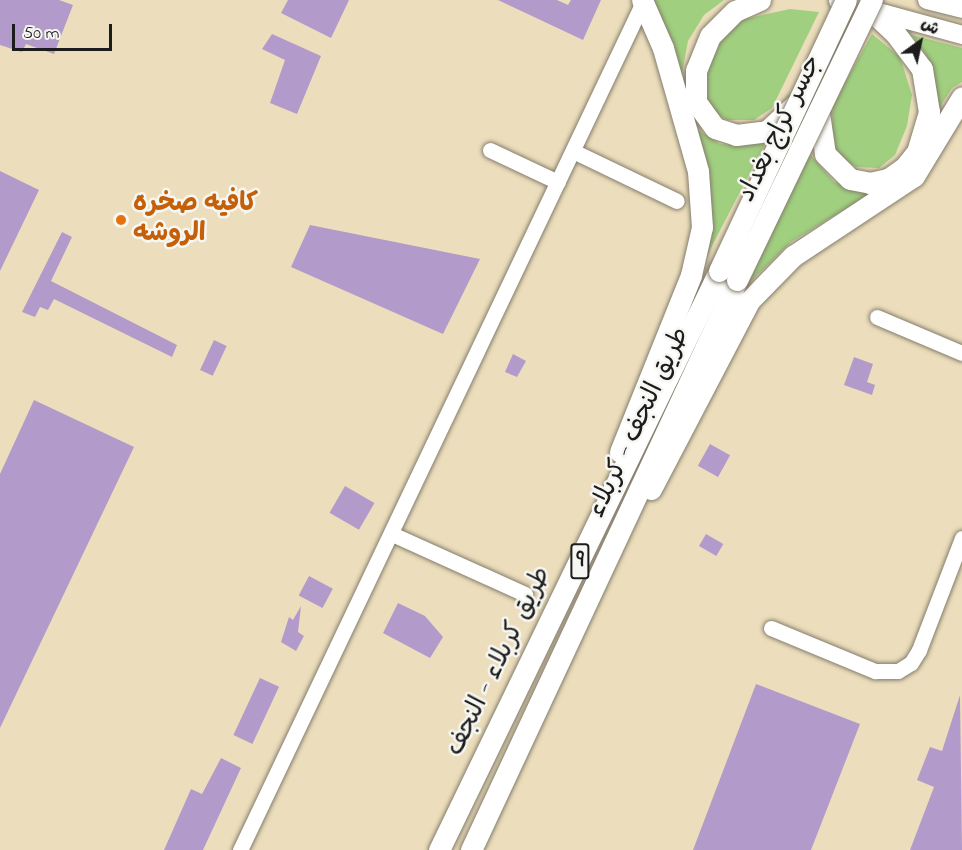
<!DOCTYPE html>
<meta charset="utf-8">
<style>
body{margin:0}
#map{position:relative;width:962px;height:850px;overflow:hidden;background:#ecdebc;font-family:"Indie Flower","Playpen Sans Arabic",sans-serif}
div>[style]{position:absolute}
.green>*{inset:0;background:#a0d07f}
.building>*{inset:0;background:#b29acb;transform-origin:0 0}
.roads{filter:drop-shadow(0 0 2px #847d6c) drop-shadow(0 0 2px #847d6c)}
.minor>*{height:15px;margin:-7.5px;padding:0 7.5px;transform-origin:7.5px;border-radius:7.5px;background:#fff}
.major>*{height:18px;margin:-9px;padding:0 9px;transform-origin:9px;border-radius:9px;background:#fff}
.highway>*{height:21px;margin:-10.5px;padding:0 10.5px;transform-origin:10.5px;border-radius:10.5px;background:#fff}
.bridges{filter:drop-shadow(0 0 2px #847d6c) drop-shadow(0 0 2px #847d6c)}
.highway-bridge>*{height:21px;margin:-10.5px;padding:0 10.5px;transform-origin:10.5px;border-radius:10.5px;background:#fff}
.dots>*{width:16px;height:16px;translate:-50% -50%;box-sizing:border-box;border:3px solid #f6f6f2;border-radius:50%}
span{translate:-50% -50%;white-space:nowrap;text-align:center;line-height:1.15;-webkit-text-stroke:5px #f6f6f2;paint-order:stroke}
.shield-label span{padding:2px 4px;background:#f6f6f2;border:2px solid;border-radius:4px;-webkit-text-stroke-width:0}
.shield-label{font-size:24px;color:#1c1c1c;font-weight:700}
.street-label{font-size:26px;color:#1c1c1c}
.food-label{font-size:26px;color:#c56008;font-weight:700}
.left{translate:0 -50%;text-align:left}
.north{position:absolute;left:890px;top:12px;width:60px;height:60px;-webkit-text-stroke:4px #f6f6f2;paint-order:stroke;rotate:33deg;font-size:16px;font-weight:700;line-height:24px;text-align:center;color:#1c1c1c}
.north::after{content:'';display:block;margin:auto;width:21px;height:27px;background:#1c1c1c;clip-path:polygon(50% 0,100% 100%,50% 72%,0 100%)}
.scale{position:absolute;left:12px;top:24px;width:100px;height:27px;box-sizing:border-box;border:3px solid #1c1c1c;border-top:0;padding-left:8px;font-size:18px;line-height:21px;white-space:nowrap;color:#1c1c1c;-webkit-text-stroke:4px #f6f6f2;paint-order:stroke}
</style>
<div id="map">
<div class="green">
<div style="clip-path:polygon(652px 0,724px 0,704px 15px,688px 41px,681px 79px,675px 53px)"></div>
<div style="clip-path:polygon(790px 9px,819px 12px,772px 108px,754px 120px,727px 120px,709px 109px,703px 87px,719px 36px,735px 21px)"></div>
<div style="clip-path:polygon(872px 34px,900px 57px,912px 95px,907px 126px,895px 155px,879px 168px,856px 167px,835px 154px,832px 135px,833px 104px)"></div>
<div style="clip-path:polygon(912px 35px,962px 48px,962px 82px,952px 88px,934px 116px,934px 78px,927px 57px)"></div>
<div style="clip-path:polygon(689px 124px,720px 144px,741px 146px,766px 142px,702px 265px)"></div>
<div style="clip-path:polygon(809px 153px,834px 182px,875px 191px,791px 242px,748px 284px)"></div>
</div>
<div class="building">
<div style="clip-path:polygon(0 0,59px 0,73px 5px,54px 54px,26px 44px,22px 52px,0 45px)"></div>
<div style="clip-path:polygon(288px 0,349px 0,331px 38px,281px 13px)"></div>
<div style="clip-path:polygon(498px 0,557px 0,568px 5px,571px 0,601px 0,583px 40px)"></div>
<div style="clip-path:polygon(272px 34px,321px 56px,297px 114px,270px 103px,285px 60px,262px 49px)"></div>
<div style="clip-path:polygon(0 171px,39px 190px,0 271px)"></div>
<div style="clip-path:polygon(310px 225px,480px 259px,443px 334px,291px 267px)"></div>
<div style="clip-path:polygon(62px 232px,72px 237px,51px 281px,177px 345px,172px 357px,54px 299px,48px 310px,40px 307px,35px 317px,22px 312px)"></div>
<div style="left:214px;top:340px;width:14px;height:33px;rotate:25deg"></div>
<div style="clip-path:polygon(513px 354px,526px 361px,517px 377px,505px 372px)"></div>
<div style="clip-path:polygon(854px 357px,873px 364px,867px 382px,875px 385px,872px 395px,844px 385px)"></div>
<div style="clip-path:polygon(34px 400px,134px 447px,0 728px,0 474px)"></div>
<div style="left:710px;top:444px;width:23px;height:25px;rotate:29deg"></div>
<div style="left:345px;top:486px;width:34px;height:31px;rotate:30deg"></div>
<div style="left:706px;top:534px;width:20px;height:14px;rotate:30deg"></div>
<div style="left:309px;top:576px;width:27px;height:22px;rotate:28deg"></div>
<div style="clip-path:polygon(398px 603px,425px 616px,443px 637px,430px 658px,383px 633px)"></div>
<div style="clip-path:polygon(301px 606px,298px 632px,304px 636px,296px 651px,281px 642px,289px 617px,293px 620px)"></div>
<div style="left:260px;top:678px;width:21px;height:63px;rotate:25deg"></div>
<div style="clip-path:polygon(756px 684px,860px 724px,811px 850px,693px 850px)"></div>
<div style="clip-path:polygon(960px 695px,962px 850px,910px 850px,934px 787px,917px 780px,930px 747px,942px 751px)"></div>
<div style="clip-path:polygon(221px 758px,241px 768px,203px 850px,164px 850px,191px 789px,202px 794px)"></div>
</div>
<div class="roads">
<div class="minor">
<div style="left:490px;top:150px;width:75px;rotate:25.2deg"></div>
<div style="left:573px;top:151px;width:115px;rotate:25.7deg"></div>
<div style="left:877px;top:317px;width:92px;rotate:23deg"></div>
<div style="left:392px;top:534px;width:146px;rotate:24.3deg"></div>
<div style="left:771px;top:628px;width:113px;rotate:22.5deg"></div>
<div style="left:875px;top:671px;width:23px"></div>
<div style="left:898px;top:671px;width:15px;rotate:-32deg"></div>
<div style="left:911px;top:663px;width:15px;rotate:-58deg"></div>
<div style="left:919px;top:650px;width:120px;rotate:-69deg"></div>
<div style="left:240px;top:850px;width:939px;rotate:-64.58deg"></div>
</div>
<div class="major">
<div style="left:927px;top:0;width:36px;rotate:14deg"></div>
<div style="left:838px;top:1px;width:129px;rotate:15.3deg"></div>
</div>
<div class="highway">
<div style="left:760px;top:0;width:27px;rotate:156deg"></div>
<div style="left:735px;top:11px;width:35px;rotate:135deg"></div>
<div style="left:710px;top:36px;width:37px;rotate:112deg"></div>
<div style="left:696px;top:70px;width:32px;rotate:90deg"></div>
<div style="left:696px;top:102px;width:32px;rotate:54deg"></div>
<div style="left:715px;top:128px;width:22px;rotate:18deg"></div>
<div style="left:736px;top:135px;width:31px;rotate:-7deg"></div>
<div style="left:767px;top:131px;width:38px;rotate:-43deg"></div>
<div style="left:819px;top:113px;width:41px;rotate:81.7deg"></div>
<div style="left:825px;top:154px;width:35px;rotate:45deg"></div>
<div style="left:850px;top:179px;width:20px;rotate:11deg"></div>
<div style="left:870px;top:183px;width:18px;rotate:-13deg"></div>
<div style="left:888px;top:179px;width:19px;rotate:-35deg"></div>
<div style="left:904px;top:168px;width:21px;rotate:-51deg"></div>
<div style="left:917px;top:152px;width:42px;rotate:-73.3deg"></div>
<div style="left:929px;top:112px;width:44px;rotate:-99.2deg"></div>
<div style="left:922px;top:69px;width:45px;rotate:-126.9deg"></div>
<div style="left:895px;top:33px;width:33px;rotate:-137deg"></div>
<div style="left:620px;top:452px;width:191px;rotate:-68.1deg"></div>
<div style="left:691px;top:275px;width:49px;rotate:-77.1deg"></div>
<div style="left:702px;top:227px;width:56px;rotate:-94.1deg"></div>
<div style="left:698px;top:171px;width:128px;rotate:-105.9deg"></div>
<div style="left:663px;top:48px;width:52px;rotate:-113.6deg"></div>
<div style="left:651px;top:489px;width:213px;rotate:-62.4deg"></div>
<div style="left:750px;top:300px;width:62px;rotate:-45.7deg"></div>
<div style="left:793px;top:256px;width:145px;rotate:-33.5deg"></div>
<div style="left:914px;top:176px;width:92px;rotate:-58.7deg"></div>
<div style="left:439px;top:850px;width:643px;rotate:-64.19deg"></div>
<div style="left:471px;top:850px;width:629px;rotate:-64.98deg"></div>
</div>
</div>
<div class="bridges">
<div class="highway-bridge">
<div style="left:719px;top:271px;width:299px;rotate:-64.9deg"></div>
<div style="left:737px;top:280px;width:311px;rotate:-64.3deg"></div>
</div>
</div>
<div class="dots">
<div style="left:121px;top:220px;background:#e8710a"></div>
</div>
<div class="shield-label">
<span style="left:580px;top:561px">9</span>
</div>
<div class="street-label">
<span style="left:781px;top:129px;rotate:-64deg">جسر كراج بغداد</span>
<span style="left:640px;top:423px;rotate:-65deg">طريق النجف - کربلاء</span>
<span style="left:500px;top:662px;rotate:-64deg">طريق کربلاء - النجف</span>
</div>
<div class="food-label">
<span class="left" style="left:133px;top:220px">كافيه صخره<br>الروشه</span>
</div>
<div class="north">ش</div>
<div class="scale">50 m</div>
</div>
